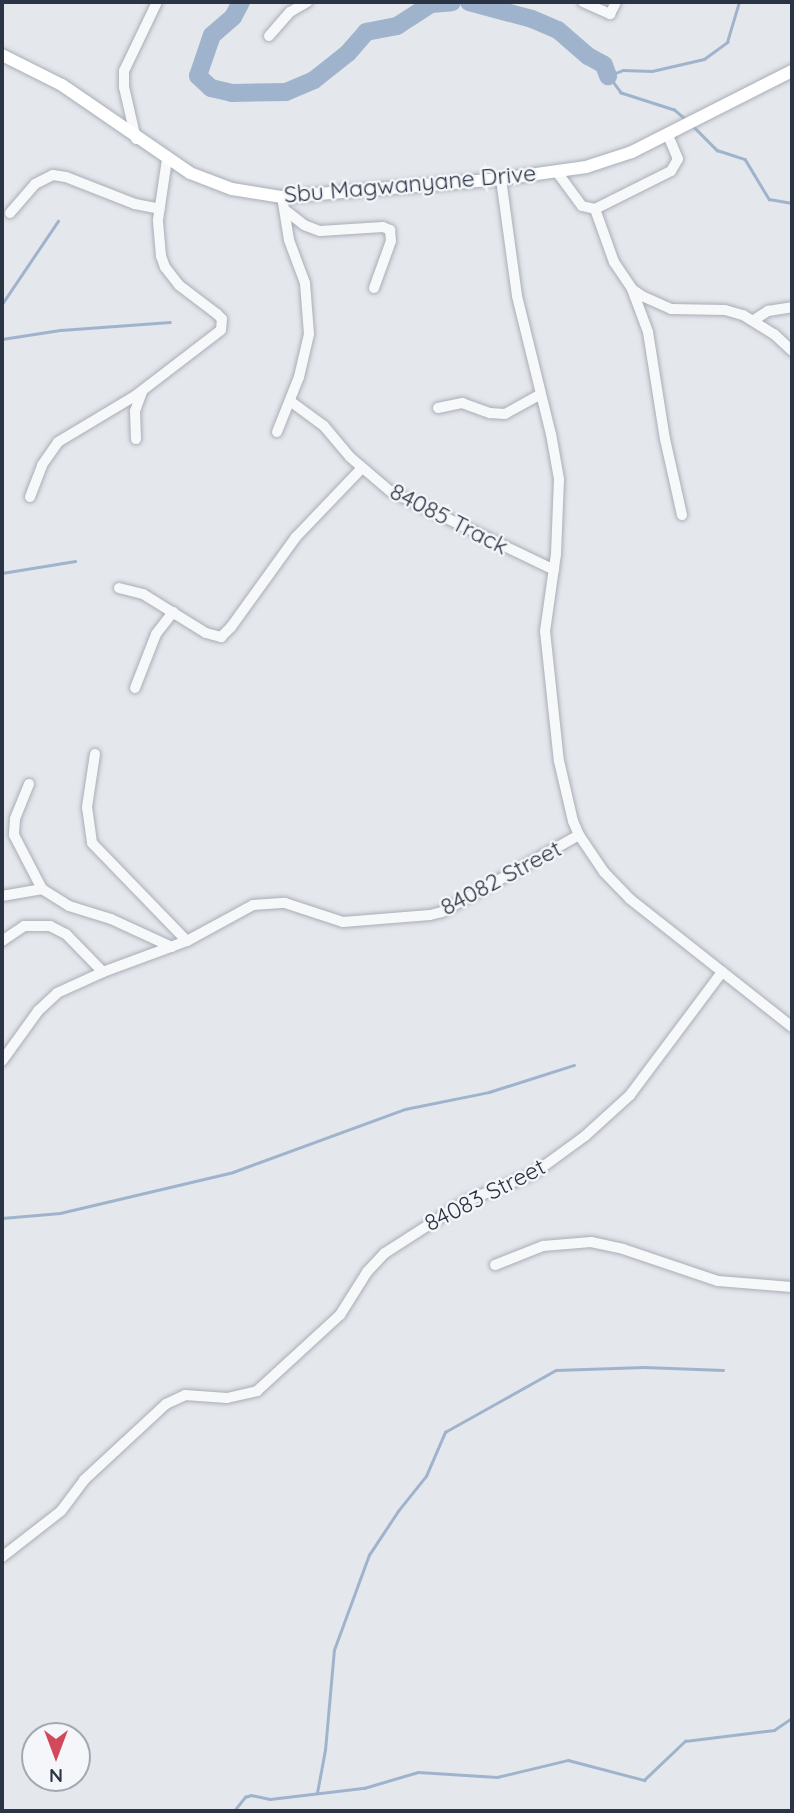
<!DOCTYPE html>
<style>
body{margin:0}
#map{position:relative;width:794px;height:1813px;overflow:hidden;background:#e4e7ec;font-family:Quicksand,sans-serif}
div>[style]{position:absolute}
.stream>*{height:2.5px;margin:-1.25px;padding:0 1.25px;transform-origin:1.25px;border-radius:1.25px;background:#9fb4cc}
.river>*{height:18px;margin:-9px;padding:0 9px;transform-origin:9px;border-radius:9px;background:#9fb4cc}
.roads{filter:drop-shadow(0 0 2px #a9aeb7) drop-shadow(0 0 2px #a9aeb7)}
.minor>*{height:10px;margin:-5px;padding:0 5px;transform-origin:5px;border-radius:5px;background:#f7f8fa}
.major>*{height:12px;margin:-6px;padding:0 6px;transform-origin:6px;border-radius:6px;background:#fff}
span{translate:-50% -50%;white-space:nowrap;text-align:center;line-height:1.15;-webkit-text-stroke:5px #f4f6f9;paint-order:stroke}
.street-label{font-size:23px;color:#2b3445}
.frame{position:absolute;inset:0;border:4px solid #2b3445;pointer-events:none}
.north{position:absolute;left:21px;top:1722px;width:70px;height:70px;box-sizing:border-box;background:#f4f6f9;border:2px solid #a4a8b1;border-radius:50%;rotate:180deg;font-size:19px;font-weight:700;line-height:28px;text-align:center;color:#2b3445}
.north::after{content:'';display:block;margin:auto;width:24px;height:32px;background:#d1495b;clip-path:polygon(50% 0,100% 100%,50% 72%,0 100%)}
</style>
<div id="map">
<div class="stream">
<div style="left:686px;top:120px;width:16px;rotate:-140deg"></div>
<div style="left:674px;top:110px;width:56px;rotate:-162.2deg"></div>
<div style="left:621px;top:93px;width:21px;rotate:-127deg"></div>
<div style="left:608px;top:76px;width:16px;rotate:-22deg"></div>
<div style="left:623px;top:70px;width:29px;rotate:2deg"></div>
<div style="left:652px;top:71px;width:53px;rotate:-13deg"></div>
<div style="left:704px;top:59px;width:29px;rotate:-36deg"></div>
<div style="left:727px;top:42px;width:42px;rotate:-73.3deg"></div>
<div style="left:694px;top:127px;width:33px;rotate:45deg"></div>
<div style="left:717px;top:150px;width:29px;rotate:18deg"></div>
<div style="left:745px;top:159px;width:47px;rotate:59deg"></div>
<div style="left:769px;top:199px;width:23px;rotate:10deg"></div>
<div style="left:2px;top:304px;width:100px;rotate:-56deg"></div>
<div style="left:2px;top:339px;width:60px;rotate:-8.7deg"></div>
<div style="left:61px;top:330px;width:109px;rotate:-4.2deg"></div>
<div style="left:2px;top:573px;width:74px;rotate:-9.3deg"></div>
<div style="left:2px;top:1218px;width:58px;rotate:-4.9deg"></div>
<div style="left:60px;top:1213px;width:178px;rotate:-13.3deg"></div>
<div style="left:233px;top:1172px;width:183px;rotate:-20.1deg"></div>
<div style="left:405px;top:1109px;width:86px;rotate:-11.4deg"></div>
<div style="left:489px;top:1092px;width:89px;rotate:-17.6deg"></div>
<div style="left:317px;top:1793px;width:44px;rotate:-79.5deg"></div>
<div style="left:325px;top:1750px;width:100px;rotate:-84.9deg"></div>
<div style="left:334px;top:1650px;width:101px;rotate:-69.8deg"></div>
<div style="left:369px;top:1555px;width:53px;rotate:-56.6deg"></div>
<div style="left:398px;top:1511px;width:45px;rotate:-51.3deg"></div>
<div style="left:426px;top:1476px;width:48px;rotate:-66.6deg"></div>
<div style="left:445px;top:1432px;width:127px;rotate:-29.2deg"></div>
<div style="left:556px;top:1370px;width:88px;rotate:-2deg"></div>
<div style="left:644px;top:1367px;width:79px;rotate:2.2deg"></div>
<div style="left:234px;top:1811px;width:18px;rotate:-52deg"></div>
<div style="left:245px;top:1797px;width:6px;rotate:-18deg"></div>
<div style="left:251px;top:1795px;width:19px;rotate:12deg"></div>
<div style="left:270px;top:1799px;width:95px;rotate:-6.7deg"></div>
<div style="left:364px;top:1788px;width:56px;rotate:-16.5deg"></div>
<div style="left:418px;top:1772px;width:79px;rotate:3.6deg"></div>
<div style="left:497px;top:1777px;width:73px;rotate:-13.5deg"></div>
<div style="left:568px;top:1760px;width:79px;rotate:14.7deg"></div>
<div style="left:644px;top:1780px;width:57px;rotate:-43.6deg"></div>
<div style="left:685px;top:1741px;width:90px;rotate:-7deg"></div>
<div style="left:774px;top:1730px;width:22px;rotate:-34deg"></div>
</div>
<div class="river">
<div style="left:241px;top:2px;width:17px;rotate:118deg"></div>
<div style="left:233px;top:17px;width:28px;rotate:139deg"></div>
<div style="left:212px;top:35px;width:43px;rotate:108.9deg"></div>
<div style="left:198px;top:76px;width:18px;rotate:43deg"></div>
<div style="left:211px;top:88px;width:22px;rotate:13deg"></div>
<div style="left:232px;top:93px;width:54px;rotate:-1.1deg"></div>
<div style="left:286px;top:92px;width:30px;rotate:-23deg"></div>
<div style="left:314px;top:80px;width:43px;rotate:-38.5deg"></div>
<div style="left:348px;top:53px;width:28px;rotate:-49deg"></div>
<div style="left:366px;top:32px;width:32px;rotate:-11deg"></div>
<div style="left:397px;top:26px;width:40px;rotate:-32.9deg"></div>
<div style="left:431px;top:4px;width:21px;rotate:-5deg"></div>
<div style="left:469px;top:2px;width:65px;rotate:15.1deg"></div>
<div style="left:532px;top:19px;width:28px;rotate:23deg"></div>
<div style="left:558px;top:30px;width:40px;rotate:41deg"></div>
<div style="left:588px;top:56px;width:18px;rotate:29deg"></div>
<div style="left:604px;top:65px;width:12px;rotate:70deg"></div>
</div>
<div class="roads">
<div class="minor">
<div style="left:583px;top:2px;width:30px;rotate:24deg"></div>
<div style="left:610px;top:14px;width:13px;rotate:-63deg"></div>
<div style="left:269px;top:36px;width:32px;rotate:-49deg"></div>
<div style="left:290px;top:12px;width:20px;rotate:-30deg"></div>
<div style="left:136px;top:139px;width:53px;rotate:-103deg"></div>
<div style="left:124px;top:87px;width:16px;rotate:-90deg"></div>
<div style="left:124px;top:71px;width:76px;rotate:-64.4deg"></div>
<div style="left:557px;top:172px;width:42px;rotate:53.7deg"></div>
<div style="left:582px;top:206px;width:13px;rotate:13deg"></div>
<div style="left:595px;top:209px;width:56px;rotate:70.3deg"></div>
<div style="left:614px;top:262px;width:32px;rotate:56deg"></div>
<div style="left:632px;top:289px;width:12px;rotate:35deg"></div>
<div style="left:642px;top:296px;width:32px;rotate:24deg"></div>
<div style="left:671px;top:309px;width:54px;rotate:1.1deg"></div>
<div style="left:725px;top:310px;width:19px;rotate:16deg"></div>
<div style="left:743px;top:315px;width:36px;rotate:32deg"></div>
<div style="left:774px;top:334px;width:25px;rotate:43deg"></div>
<div style="left:501px;top:179px;width:118px;rotate:82.2deg"></div>
<div style="left:517px;top:296px;width:142px;rotate:76.2deg"></div>
<div style="left:551px;top:434px;width:46px;rotate:79.9deg"></div>
<div style="left:559px;top:479px;width:75px;rotate:92.3deg"></div>
<div style="left:556px;top:554px;width:78px;rotate:98.1deg"></div>
<div style="left:545px;top:631px;width:131px;rotate:83.9deg"></div>
<div style="left:559px;top:761px;width:62px;rotate:76.9deg"></div>
<div style="left:573px;top:821px;width:15px;rotate:67deg"></div>
<div style="left:579px;top:835px;width:45px;rotate:56deg"></div>
<div style="left:604px;top:872px;width:37px;rotate:46deg"></div>
<div style="left:630px;top:899px;width:206px;rotate:38.3deg"></div>
<div style="left:595px;top:209px;width:85px;rotate:-26.6deg"></div>
<div style="left:671px;top:171px;width:14px;rotate:-60deg"></div>
<div style="left:678px;top:159px;width:26px;rotate:-113deg"></div>
<div style="left:285px;top:210px;width:24px;rotate:38deg"></div>
<div style="left:304px;top:225px;width:17px;rotate:21deg"></div>
<div style="left:320px;top:231px;width:63px;rotate:-3.6deg"></div>
<div style="left:383px;top:227px;width:8px;rotate:23deg"></div>
<div style="left:390px;top:230px;width:11px;rotate:85deg"></div>
<div style="left:391px;top:241px;width:50px;rotate:109.9deg"></div>
<div style="left:10px;top:213px;width:38px;rotate:-49deg"></div>
<div style="left:35px;top:184px;width:20px;rotate:-27deg"></div>
<div style="left:53px;top:175px;width:13px;rotate:9deg"></div>
<div style="left:66px;top:177px;width:74px;rotate:21.4deg"></div>
<div style="left:135px;top:204px;width:25px;rotate:11deg"></div>
<div style="left:632px;top:289px;width:46px;rotate:69.6deg"></div>
<div style="left:648px;top:332px;width:108px;rotate:81deg"></div>
<div style="left:665px;top:439px;width:78px;rotate:77.4deg"></div>
<div style="left:754px;top:320px;width:17px;rotate:-33deg"></div>
<div style="left:768px;top:311px;width:24px;rotate:-9deg"></div>
<div style="left:290px;top:401px;width:42px;rotate:36.3deg"></div>
<div style="left:324px;top:426px;width:40px;rotate:50deg"></div>
<div style="left:350px;top:457px;width:52px;rotate:40.4deg"></div>
<div style="left:390px;top:491px;width:182px;rotate:25.7deg"></div>
<div style="left:438px;top:408px;width:25px;rotate:-12deg"></div>
<div style="left:462px;top:403px;width:30px;rotate:20deg"></div>
<div style="left:490px;top:413px;width:15px;rotate:4deg"></div>
<div style="left:505px;top:414px;width:41px;rotate:-29.1deg"></div>
<div style="left:277px;top:432px;width:59px;rotate:-68.2deg"></div>
<div style="left:299px;top:377px;width:44px;rotate:-76.9deg"></div>
<div style="left:309px;top:334px;width:51px;rotate:-94.5deg"></div>
<div style="left:305px;top:283px;width:46px;rotate:-110.4deg"></div>
<div style="left:289px;top:240px;width:44px;rotate:-99.2deg"></div>
<div style="left:136px;top:439px;width:28px;rotate:-92deg"></div>
<div style="left:135px;top:411px;width:20px;rotate:-70deg"></div>
<div style="left:30px;top:497px;width:34px;rotate:-69deg"></div>
<div style="left:42px;top:465px;width:28px;rotate:-55deg"></div>
<div style="left:58px;top:442px;width:90px;rotate:-30.9deg"></div>
<div style="left:135px;top:396px;width:108px;rotate:-37.5deg"></div>
<div style="left:221px;top:330px;width:11px;rotate:-85deg"></div>
<div style="left:222px;top:319px;width:7px;rotate:-135deg"></div>
<div style="left:217px;top:314px;width:48px;rotate:-142.7deg"></div>
<div style="left:179px;top:285px;width:23px;rotate:-128deg"></div>
<div style="left:165px;top:267px;width:12px;rotate:-110deg"></div>
<div style="left:161px;top:256px;width:36px;rotate:-95deg"></div>
<div style="left:158px;top:220px;width:62px;rotate:-81.6deg"></div>
<div style="left:119px;top:588px;width:25px;rotate:14deg"></div>
<div style="left:143px;top:594px;width:74px;rotate:31.8deg"></div>
<div style="left:206px;top:633px;width:16px;rotate:15deg"></div>
<div style="left:221px;top:637px;width:14px;rotate:-45deg"></div>
<div style="left:231px;top:627px;width:111px;rotate:-54.2deg"></div>
<div style="left:296px;top:537px;width:95px;rotate:-46.3deg"></div>
<div style="left:135px;top:688px;width:58px;rotate:-68.7deg"></div>
<div style="left:156px;top:634px;width:28px;rotate:-52deg"></div>
<div style="left:95px;top:754px;width:54px;rotate:98.6deg"></div>
<div style="left:87px;top:807px;width:36px;rotate:82deg"></div>
<div style="left:92px;top:843px;width:136px;rotate:45.9deg"></div>
<div style="left:29px;top:784px;width:38px;rotate:112deg"></div>
<div style="left:15px;top:819px;width:16px;rotate:94deg"></div>
<div style="left:14px;top:835px;width:61px;rotate:62.6deg"></div>
<div style="left:42px;top:889px;width:32px;rotate:32deg"></div>
<div style="left:69px;top:906px;width:44px;rotate:17.2deg"></div>
<div style="left:111px;top:919px;width:67px;rotate:24.7deg"></div>
<div style="left:2px;top:896px;width:41px;rotate:-9.9deg"></div>
<div style="left:2px;top:941px;width:27px;rotate:-34deg"></div>
<div style="left:24px;top:926px;width:26px"></div>
<div style="left:50px;top:926px;width:18px;rotate:27deg"></div>
<div style="left:66px;top:934px;width:53px;rotate:45.8deg"></div>
<div style="left:2px;top:1061px;width:62px;rotate:-54.2deg"></div>
<div style="left:38px;top:1011px;width:26px;rotate:-43deg"></div>
<div style="left:57px;top:993px;width:51px;rotate:-24.5deg"></div>
<div style="left:103px;top:972px;width:90px;rotate:-20.3deg"></div>
<div style="left:187px;top:941px;width:75px;rotate:-28.6deg"></div>
<div style="left:253px;top:905px;width:32px;rotate:-4deg"></div>
<div style="left:285px;top:903px;width:61px;rotate:18.1deg"></div>
<div style="left:343px;top:922px;width:87px;rotate:-4.6deg"></div>
<div style="left:430px;top:915px;width:12px;rotate:-14deg"></div>
<div style="left:442px;top:912px;width:157px;rotate:-29.3deg"></div>
<div style="left:495px;top:1265px;width:52px;rotate:-21.6deg"></div>
<div style="left:543px;top:1246px;width:48px;rotate:-4.8deg"></div>
<div style="left:591px;top:1242px;width:33px;rotate:12deg"></div>
<div style="left:623px;top:1249px;width:100px;rotate:18.6deg"></div>
<div style="left:718px;top:1281px;width:74px;rotate:4.6deg"></div>
<div style="left:2px;top:1557px;width:75px;rotate:-37.9deg"></div>
<div style="left:61px;top:1511px;width:39px;rotate:-53deg"></div>
<div style="left:84px;top:1480px;width:112px;rotate:-42.8deg"></div>
<div style="left:166px;top:1404px;width:21px;rotate:-25deg"></div>
<div style="left:185px;top:1395px;width:42px;rotate:4.1deg"></div>
<div style="left:227px;top:1398px;width:31px;rotate:-13deg"></div>
<div style="left:257px;top:1391px;width:113px;rotate:-42.5deg"></div>
<div style="left:340px;top:1315px;width:51px;rotate:-57.9deg"></div>
<div style="left:367px;top:1272px;width:26px;rotate:-47deg"></div>
<div style="left:385px;top:1253px;width:94px;rotate:-32.8deg"></div>
<div style="left:464px;top:1202px;width:74px;rotate:-22.1deg"></div>
<div style="left:533px;top:1174px;width:64px;rotate:-36.2deg"></div>
<div style="left:585px;top:1136px;width:61px;rotate:-42.3deg"></div>
<div style="left:630px;top:1095px;width:154px;rotate:-53.2deg"></div>
</div>
<div class="major">
<div style="left:2px;top:55px;width:67px;rotate:26.6deg"></div>
<div style="left:62px;top:85px;width:155px;rotate:34.5deg"></div>
<div style="left:190px;top:173px;width:45px;rotate:20.9deg"></div>
<div style="left:232px;top:189px;width:51px;rotate:9.1deg"></div>
<div style="left:282px;top:197px;width:220px;rotate:-4.7deg"></div>
<div style="left:501px;top:179px;width:86px;rotate:-8deg"></div>
<div style="left:586px;top:167px;width:48px;rotate:-18.1deg"></div>
<div style="left:632px;top:152px;width:179px;rotate:-26.9deg"></div>
</div>
</div>
<div class="street-label">
<span style="left:410px;top:184px;rotate:-5deg">Sbu Magwanyane Drive</span>
<span style="left:449px;top:519px;rotate:27deg">84085 Track</span>
<span style="left:501px;top:878px;rotate:-28deg">84082 Street</span>
<span style="left:485px;top:1195px;rotate:-27deg">84083 Street</span>
</div>
<div class="frame"></div>
<div class="north">N</div>
</div>
